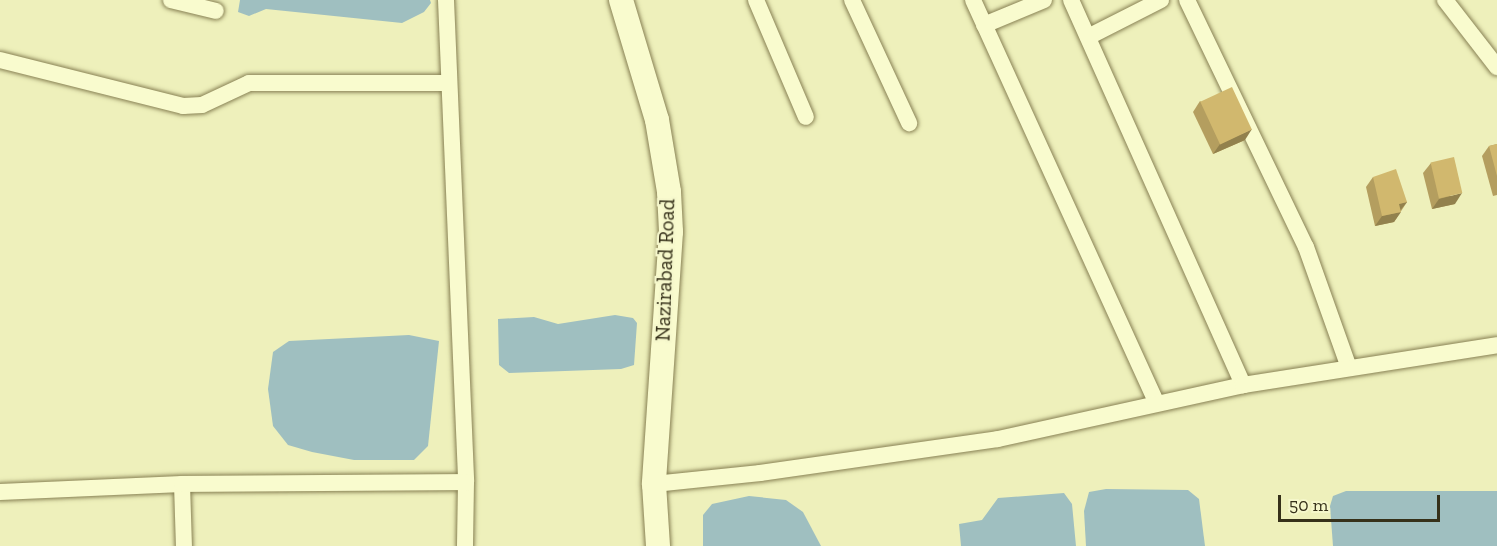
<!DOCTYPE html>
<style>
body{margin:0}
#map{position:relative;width:1497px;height:546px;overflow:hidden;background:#eef0bb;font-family:"Zilla Slab",serif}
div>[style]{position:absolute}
.water>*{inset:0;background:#9fbfc0}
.roads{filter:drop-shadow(0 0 2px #888154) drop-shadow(0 0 2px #888154)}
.minor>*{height:16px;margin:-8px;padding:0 8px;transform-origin:8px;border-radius:8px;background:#f9fbce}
.secondary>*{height:24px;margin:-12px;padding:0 12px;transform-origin:12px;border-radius:12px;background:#f9fbce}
.wall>*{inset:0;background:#b49e5f}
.shaded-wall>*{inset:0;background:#92814d}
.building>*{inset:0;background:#d1b86e;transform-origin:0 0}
span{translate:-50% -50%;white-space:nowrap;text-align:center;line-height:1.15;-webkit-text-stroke:4.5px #f5f7cb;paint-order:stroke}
.street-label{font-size:21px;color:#36311a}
.scale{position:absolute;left:1278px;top:495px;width:162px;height:27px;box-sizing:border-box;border:3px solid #36311a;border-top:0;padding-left:8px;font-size:18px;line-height:21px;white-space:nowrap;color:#36311a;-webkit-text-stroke:4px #f5f7cb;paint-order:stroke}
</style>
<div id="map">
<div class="water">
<div style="clip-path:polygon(240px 0,430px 0,431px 3px,424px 12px,402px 23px,266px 9px,249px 16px,238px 12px)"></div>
<div style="clip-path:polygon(615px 315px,633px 318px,637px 323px,634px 365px,621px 369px,509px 373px,499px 365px,498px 319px,534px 317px,558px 324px)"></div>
<div style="clip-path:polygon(409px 335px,439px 341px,428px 446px,414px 460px,354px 460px,312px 452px,288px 445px,273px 426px,268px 389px,273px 352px,289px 341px)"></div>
<div style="clip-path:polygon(1106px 489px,1188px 490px,1199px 499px,1205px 546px,1086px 546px,1084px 511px,1089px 492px)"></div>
<div style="clip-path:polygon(1346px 491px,1497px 491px,1497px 546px,1333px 546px,1330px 506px,1333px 496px)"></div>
<div style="clip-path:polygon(1064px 493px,1072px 504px,1076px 546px,961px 546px,959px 524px,982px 520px,998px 498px)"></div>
<div style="clip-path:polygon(749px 496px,786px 500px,803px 512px,821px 546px,703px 546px,703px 515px,712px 504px)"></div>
</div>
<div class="roads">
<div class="minor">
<div style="left:171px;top:0;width:46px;rotate:13.7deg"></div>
<div style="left:446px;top:0;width:482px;rotate:87.6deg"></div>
<div style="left:466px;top:482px;width:64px;rotate:90.9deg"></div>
<div style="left:756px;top:0;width:127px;rotate:66.9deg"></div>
<div style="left:852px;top:0;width:136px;rotate:65.1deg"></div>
<div style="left:973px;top:0;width:442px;rotate:65.5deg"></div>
<div style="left:1071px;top:0;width:422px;rotate:65.9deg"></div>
<div style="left:1187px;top:0;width:274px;rotate:64.3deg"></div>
<div style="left:1306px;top:247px;width:128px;rotate:70.4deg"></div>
<div style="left:1445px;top:0;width:85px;rotate:52.2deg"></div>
<div style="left:984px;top:25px;width:65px;rotate:-22.6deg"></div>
<div style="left:1088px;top:37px;width:82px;rotate:-26.9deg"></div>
<div style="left:0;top:60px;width:189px;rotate:14.1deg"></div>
<div style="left:183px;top:106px;width:19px;rotate:-3deg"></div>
<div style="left:202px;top:105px;width:52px;rotate:-25.1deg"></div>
<div style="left:249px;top:83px;width:199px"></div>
<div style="left:182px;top:484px;width:62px;rotate:88.2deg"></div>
<div style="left:654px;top:484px;width:107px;rotate:-5.9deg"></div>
<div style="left:760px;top:473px;width:240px;rotate:-8.1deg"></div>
<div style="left:998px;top:439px;width:251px;rotate:-12.4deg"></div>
<div style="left:1243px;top:385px;width:257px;rotate:-8.9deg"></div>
<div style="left:0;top:492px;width:182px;rotate:-2.5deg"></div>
<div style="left:182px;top:484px;width:284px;rotate:-0.4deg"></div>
</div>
<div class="secondary">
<div style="left:621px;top:0;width:125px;rotate:73.3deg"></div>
<div style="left:657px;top:120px;width:73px;rotate:80.5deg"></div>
<div style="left:669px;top:192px;width:40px;rotate:87.1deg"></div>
<div style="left:671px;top:232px;width:253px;rotate:93.9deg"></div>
<div style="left:654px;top:484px;width:62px;rotate:86.3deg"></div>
</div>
</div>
<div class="wall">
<div style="clip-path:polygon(1200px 101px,1245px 140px,1213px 154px,1193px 112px)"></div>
<div style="clip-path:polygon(1497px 144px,1497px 195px,1493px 196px,1482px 156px,1489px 146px)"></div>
<div style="clip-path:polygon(1431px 163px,1455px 204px,1432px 209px,1423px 173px)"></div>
<div style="clip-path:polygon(1373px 177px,1407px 202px,1394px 222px,1375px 226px,1366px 187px)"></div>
</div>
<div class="shaded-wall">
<div style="clip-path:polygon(1252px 129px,1245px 140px,1213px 154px,1220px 144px)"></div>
<div style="clip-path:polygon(1462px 193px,1455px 204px,1432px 209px,1439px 199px)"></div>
<div style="clip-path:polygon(1407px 202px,1399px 212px,1399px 204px)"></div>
<div style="clip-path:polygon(1401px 212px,1394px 222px,1375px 226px,1382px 216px)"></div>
</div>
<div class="building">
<div style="left:1232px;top:87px;width:47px;height:35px;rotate:65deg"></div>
<div style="clip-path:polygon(1497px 144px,1497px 176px,1489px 146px)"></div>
<div style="left:1454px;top:157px;width:37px;height:24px;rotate:77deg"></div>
<div style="clip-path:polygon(1396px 169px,1407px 202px,1399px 204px,1401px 212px,1382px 216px,1373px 177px)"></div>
</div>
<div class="street-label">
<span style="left:665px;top:270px;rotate:-88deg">Nazirabad Road</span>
</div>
<div class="scale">50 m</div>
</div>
